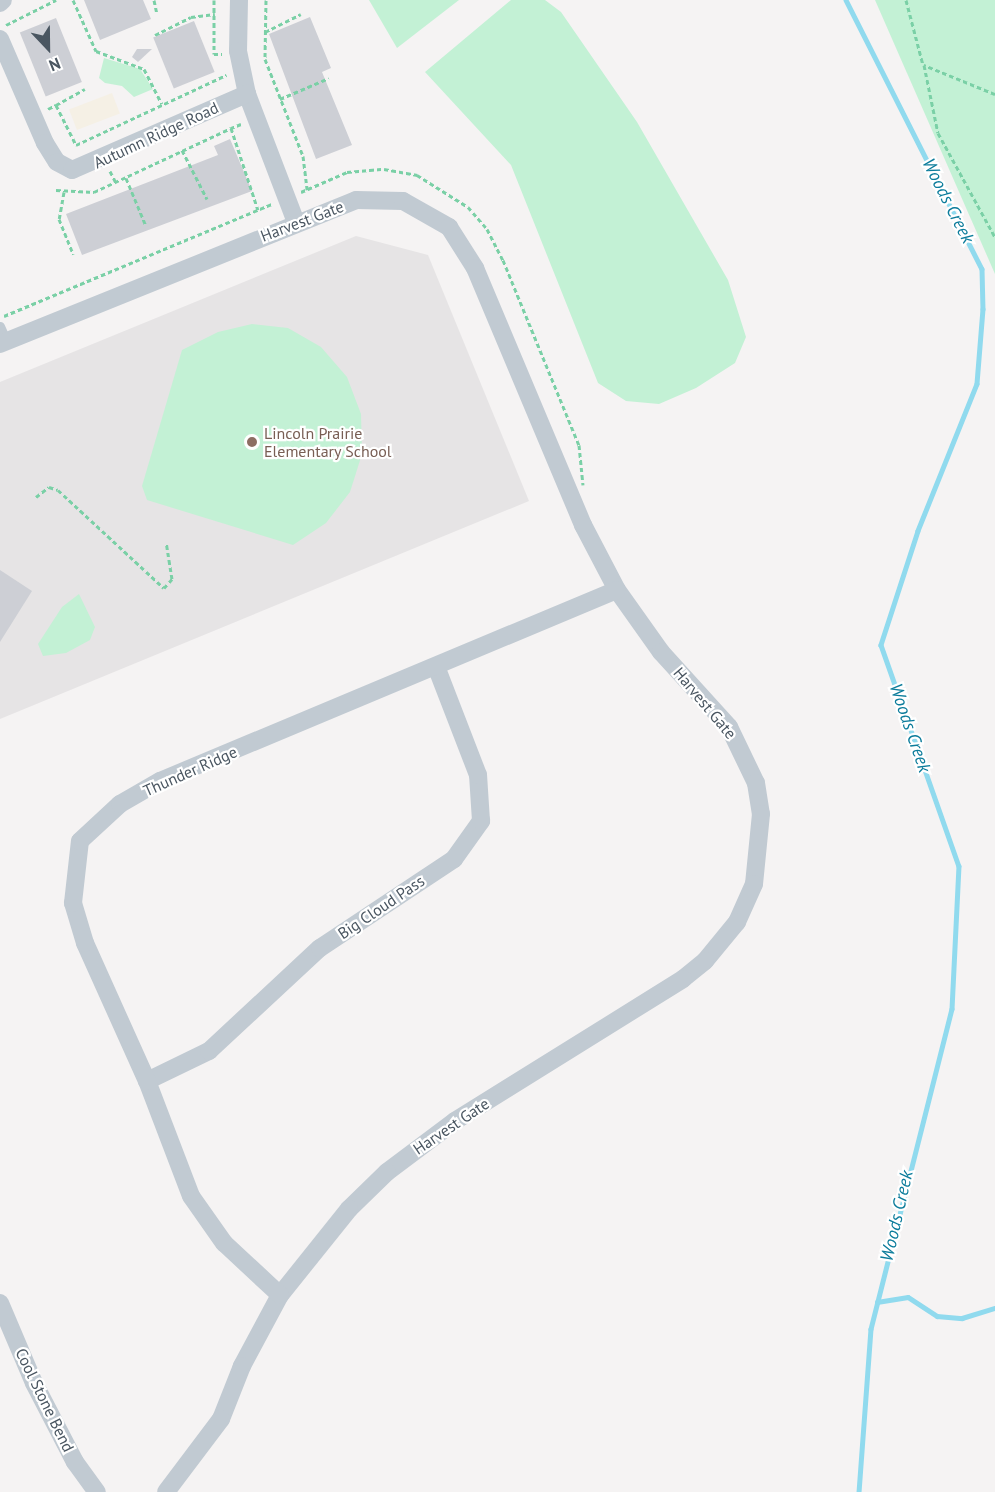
<!DOCTYPE html>
<style>
body{margin:0}
#map{position:relative;width:995px;height:1492px;overflow:hidden;background:#f5f3f3;font-family:"PT Sans",sans-serif}
div>[style]{position:absolute}
.education>*{inset:0;background:#e6e4e5}
.green>*{inset:0;background:#c3f1d5}
.sand>*{inset:0;background:#f5f0e5;transform-origin:0 0}
.stream>*{height:4.5px;margin:-2.25px;padding:0 2.25px;transform-origin:2.25px;border-radius:2.25px;background:#90daee}
.building>*{inset:0;background:#cdcfd5;transform-origin:0 0}
.path>*{height:3px;margin-top:-1.5px;transform-origin:0;background:repeating-linear-gradient(90deg,#7ad0a6 0 4.5px,transparent 0 7.5px)}
.service>*{height:9px;margin:-4.5px;padding:0 4.5px;transform-origin:4.5px;border-radius:4.5px;background:#c1cad2}
.minor>*{height:18px;margin:-9px;padding:0 9px;transform-origin:9px;border-radius:9px;background:#c1cad2}
.dots>*{width:16px;height:16px;translate:-50% -50%;box-sizing:border-box;border:3px solid #fff;border-radius:50%}
span{translate:-50% -50%;white-space:nowrap;text-align:center;line-height:1.15;-webkit-text-stroke:4.5px #fff;paint-order:stroke}
.street-label{font-size:16px;color:#4a5661}
.education-label{font-size:16px;color:#785e54}
.left{translate:0 -50%;text-align:left}
.water-label{font-size:18px;color:#0c7c9b;font-style:italic}
.north{position:absolute;left:18px;top:18px;width:60px;height:60px;-webkit-text-stroke:4px #fff;paint-order:stroke;rotate:158deg;font-size:16px;font-weight:700;line-height:24px;text-align:center;color:#4a5661}
.north::after{content:'';display:block;margin:auto;width:21px;height:27px;background:#4a5661;clip-path:polygon(50% 0,100% 100%,50% 72%,0 100%)}
</style>
<div id="map">
<div class="education">
<div style="clip-path:polygon(356px 236px,428px 255px,529px 501px,0 719px,0 382px)"></div>
</div>
<div class="green">
<div style="clip-path:polygon(369px 0,459px 0,397px 48px)"></div>
<div style="clip-path:polygon(511px 0,545px 0,561px 12px,637px 122px,728px 280px,746px 337px,735px 363px,696px 388px,659px 404px,626px 401px,598px 383px,511px 165px,425px 72px)"></div>
<div style="clip-path:polygon(875px 0,995px 0,995px 274px)"></div>
<div style="clip-path:polygon(104px 58px,140px 69px,153px 89px,134px 97px,122px 86px,105px 83px,99px 78px)"></div>
<div style="clip-path:polygon(252px 324px,288px 328px,321px 347px,347px 377px,361px 414px,362px 454px,350px 492px,326px 523px,293px 545px,147px 500px,142px 486px,182px 350px,218px 332px)"></div>
<div style="clip-path:polygon(79px 594px,95px 627px,90px 640px,66px 653px,43px 656px,38px 644px,62px 607px)"></div>
</div>
<div class="sand">
<div style="left:112px;top:93px;width:22px;height:46px;rotate:69deg"></div>
</div>
<div class="stream">
<div style="left:846px;top:0;width:301px;rotate:63.2deg"></div>
<div style="left:982px;top:269px;width:40px;rotate:88.6deg"></div>
<div style="left:983px;top:309px;width:75px;rotate:94.6deg"></div>
<div style="left:977px;top:384px;width:158px;rotate:111.9deg"></div>
<div style="left:918px;top:531px;width:120px;rotate:108deg"></div>
<div style="left:881px;top:645px;width:234px;rotate:70.6deg"></div>
<div style="left:959px;top:866px;width:143px;rotate:92.8deg"></div>
<div style="left:952px;top:1009px;width:330px;rotate:104.2deg"></div>
<div style="left:871px;top:1329px;width:163px;rotate:94.2deg"></div>
<div style="left:877px;top:1302px;width:31px;rotate:-9deg"></div>
<div style="left:908px;top:1297px;width:35px;rotate:33deg"></div>
<div style="left:937px;top:1316px;width:25px;rotate:5deg"></div>
<div style="left:962px;top:1318px;width:34px;rotate:-17deg"></div>
</div>
<div class="building">
<div style="clip-path:polygon(84px 0,143px 0,151px 19px,100px 40px)"></div>
<div style="clip-path:polygon(310px 17px,331px 68px,322px 72px,352px 145px,316px 159px,269px 34px)"></div>
<div style="left:56px;top:18px;width:69px;height:39px;rotate:68deg"></div>
<div style="left:194px;top:21px;width:55px;height:44px;rotate:68deg"></div>
<div style="clip-path:polygon(137px 49px,152px 49px,138px 62px,132px 57px)"></div>
<div style="clip-path:polygon(230px 139px,252px 191px,82px 255px,66px 214px,218px 155px,214px 146px)"></div>
<div style="clip-path:polygon(0 570px,32px 591px,0 642px)"></div>
</div>
<div class="path">
<div style="left:73px;top:0;width:56px;rotate:65.7deg"></div>
<div style="left:96px;top:51px;width:51px;rotate:20.6deg"></div>
<div style="left:144px;top:69px;width:39px;rotate:63deg"></div>
<div style="left:154px;top:0;width:14px;rotate:78deg"></div>
<div style="left:214px;top:0;width:54px;rotate:90deg"></div>
<div style="left:214px;top:54px;width:8px"></div>
<div style="left:266px;top:0;width:59px;rotate:91deg"></div>
<div style="left:265px;top:59px;width:104px;rotate:68.6deg"></div>
<div style="left:303px;top:156px;width:34px;rotate:83deg"></div>
<div style="left:906px;top:0;width:67px;rotate:75.3deg"></div>
<div style="left:6px;top:25px;width:56px;rotate:-26.6deg"></div>
<div style="left:265px;top:32px;width:40px;rotate:-26.6deg"></div>
<div style="left:155px;top:35px;width:40px;rotate:-26.6deg"></div>
<div style="left:191px;top:17px;width:24px;rotate:-7deg"></div>
<div style="left:995px;top:94px;width:77px;rotate:-157.8deg"></div>
<div style="left:924px;top:65px;width:69px;rotate:78.4deg"></div>
<div style="left:938px;top:133px;width:119px;rotate:61.3deg"></div>
<div style="left:280px;top:99px;width:53px;rotate:-23.2deg"></div>
<div style="left:56px;top:105px;width:33px;rotate:-29deg"></div>
<div style="left:48px;top:109px;width:9px;rotate:-27deg"></div>
<div style="left:56px;top:105px;width:45px;rotate:63.4deg"></div>
<div style="left:76px;top:145px;width:166px;rotate:-25deg"></div>
<div style="left:241px;top:124px;width:11px;rotate:158deg"></div>
<div style="left:231px;top:128px;width:86px;rotate:71.8deg"></div>
<div style="left:182px;top:150px;width:55px;rotate:63deg"></div>
<div style="left:110px;top:171px;width:13px;rotate:63deg"></div>
<div style="left:126px;top:178px;width:52px;rotate:67.4deg"></div>
<div style="left:56px;top:190px;width:38px;rotate:3deg"></div>
<div style="left:94px;top:192px;width:151px;rotate:-25deg"></div>
<div style="left:64px;top:192px;width:27px;rotate:100deg"></div>
<div style="left:59px;top:219px;width:38px;rotate:68deg"></div>
<div style="left:301px;top:192px;width:50px;rotate:-23.5deg"></div>
<div style="left:347px;top:172px;width:37px;rotate:-5deg"></div>
<div style="left:384px;top:169px;width:34px;rotate:10deg"></div>
<div style="left:417px;top:175px;width:60px;rotate:32.1deg"></div>
<div style="left:468px;top:207px;width:29px;rotate:49deg"></div>
<div style="left:487px;top:229px;width:35px;rotate:63deg"></div>
<div style="left:503px;top:260px;width:200px;rotate:67.7deg"></div>
<div style="left:579px;top:445px;width:40px;rotate:84.3deg"></div>
<div style="left:4px;top:316px;width:290px;rotate:-22.7deg"></div>
<div style="left:36px;top:497px;width:16px;rotate:-38deg"></div>
<div style="left:49px;top:487px;width:9px;rotate:18deg"></div>
<div style="left:58px;top:490px;width:144px;rotate:42.8deg"></div>
<div style="left:164px;top:588px;width:12px;rotate:-48deg"></div>
<div style="left:172px;top:579px;width:37px;rotate:-99deg"></div>
</div>
<div class="service">
<div style="left:0;top:326px;width:17px;rotate:66deg"></div>
</div>
<div class="minor">
<div style="left:239px;top:0;width:51px;rotate:91.1deg"></div>
<div style="left:238px;top:51px;width:44px;rotate:78.2deg"></div>
<div style="left:247px;top:94px;width:137px;rotate:69.1deg"></div>
<div style="left:0;top:3px;width:4px;rotate:-45deg"></div>
<div style="left:0;top:39px;width:113px;rotate:66.6deg"></div>
<div style="left:45px;top:143px;width:22px;rotate:58deg"></div>
<div style="left:57px;top:162px;width:17px;rotate:28deg"></div>
<div style="left:72px;top:170px;width:191px;rotate:-23.5deg"></div>
<div style="left:0;top:344px;width:384px;rotate:-22deg"></div>
<div style="left:356px;top:200px;width:47px;rotate:1.2deg"></div>
<div style="left:403px;top:201px;width:53px;rotate:29.5deg"></div>
<div style="left:449px;top:227px;width:49px;rotate:57.6deg"></div>
<div style="left:475px;top:268px;width:279px;rotate:67.2deg"></div>
<div style="left:583px;top:525px;width:73px;rotate:62.4deg"></div>
<div style="left:617px;top:590px;width:76px;rotate:54.6deg"></div>
<div style="left:661px;top:652px;width:101px;rotate:47.8deg"></div>
<div style="left:729px;top:727px;width:62px;rotate:64.3deg"></div>
<div style="left:756px;top:783px;width:31px;rotate:81deg"></div>
<div style="left:761px;top:814px;width:70px;rotate:95.7deg"></div>
<div style="left:754px;top:884px;width:42px;rotate:114.1deg"></div>
<div style="left:737px;top:922px;width:50px;rotate:129.4deg"></div>
<div style="left:705px;top:961px;width:28px;rotate:141deg"></div>
<div style="left:683px;top:979px;width:269px;rotate:148.1deg"></div>
<div style="left:455px;top:1121px;width:85px;rotate:143.1deg"></div>
<div style="left:387px;top:1172px;width:53px;rotate:135.8deg"></div>
<div style="left:349px;top:1209px;width:110px;rotate:128.7deg"></div>
<div style="left:280px;top:1295px;width:81px;rotate:118.2deg"></div>
<div style="left:242px;top:1366px;width:57px;rotate:111.6deg"></div>
<div style="left:221px;top:1419px;width:91px;rotate:127deg"></div>
<div style="left:147px;top:1081px;width:69px;rotate:-25.8deg"></div>
<div style="left:209px;top:1051px;width:151px;rotate:-42.9deg"></div>
<div style="left:320px;top:948px;width:161px;rotate:-33.6deg"></div>
<div style="left:454px;top:859px;width:47px;rotate:-54.6deg"></div>
<div style="left:481px;top:821px;width:46px;rotate:-93.7deg"></div>
<div style="left:478px;top:775px;width:114px;rotate:-111.1deg"></div>
<div style="left:280px;top:1295px;width:76px;rotate:-137.1deg"></div>
<div style="left:224px;top:1243px;width:57px;rotate:-125.1deg"></div>
<div style="left:191px;top:1196px;width:123px;rotate:-110.9deg"></div>
<div style="left:147px;top:1081px;width:151px;rotate:-114.2deg"></div>
<div style="left:85px;top:943px;width:42px;rotate:-106.7deg"></div>
<div style="left:73px;top:903px;width:62px;rotate:-83.6deg"></div>
<div style="left:80px;top:841px;width:54px;rotate:-42.8deg"></div>
<div style="left:120px;top:804px;width:46px;rotate:-29.9deg"></div>
<div style="left:160px;top:781px;width:495px;rotate:-22.7deg"></div>
<div style="left:0;top:1303px;width:87px;rotate:67deg"></div>
<div style="left:34px;top:1383px;width:89px;rotate:62.6deg"></div>
<div style="left:75px;top:1462px;width:37px;rotate:54deg"></div>
</div>
<div class="dots">
<div style="left:252px;top:442px;background:#8d6e63"></div>
</div>
<div class="street-label">
<span style="left:156px;top:135px;rotate:-25deg">Autumn Ridge Road</span>
<span style="left:302px;top:221px;rotate:-21deg">Harvest Gate</span>
<span style="left:705px;top:703px;rotate:50deg">Harvest Gate</span>
<span style="left:190px;top:771px;rotate:-24deg">Thunder Ridge</span>
<span style="left:381px;top:907px;rotate:-34deg">Big Cloud Pass</span>
<span style="left:451px;top:1126px;rotate:-34deg">Harvest Gate</span>
<span style="left:45px;top:1400px;rotate:64deg">Cool Stone Bend</span>
</div>
<div class="education-label">
<span class="left" style="left:264px;top:442px">Lincoln Prairie<br>Elementary School</span>
</div>
<div class="water-label">
<span style="left:948px;top:201px;rotate:63deg">Woods Creek</span>
<span style="left:910px;top:728px;rotate:71deg">Woods Creek</span>
<span style="left:897px;top:1216px;rotate:-77deg">Woods Creek</span>
</div>
<div class="north">N</div>
</div>
